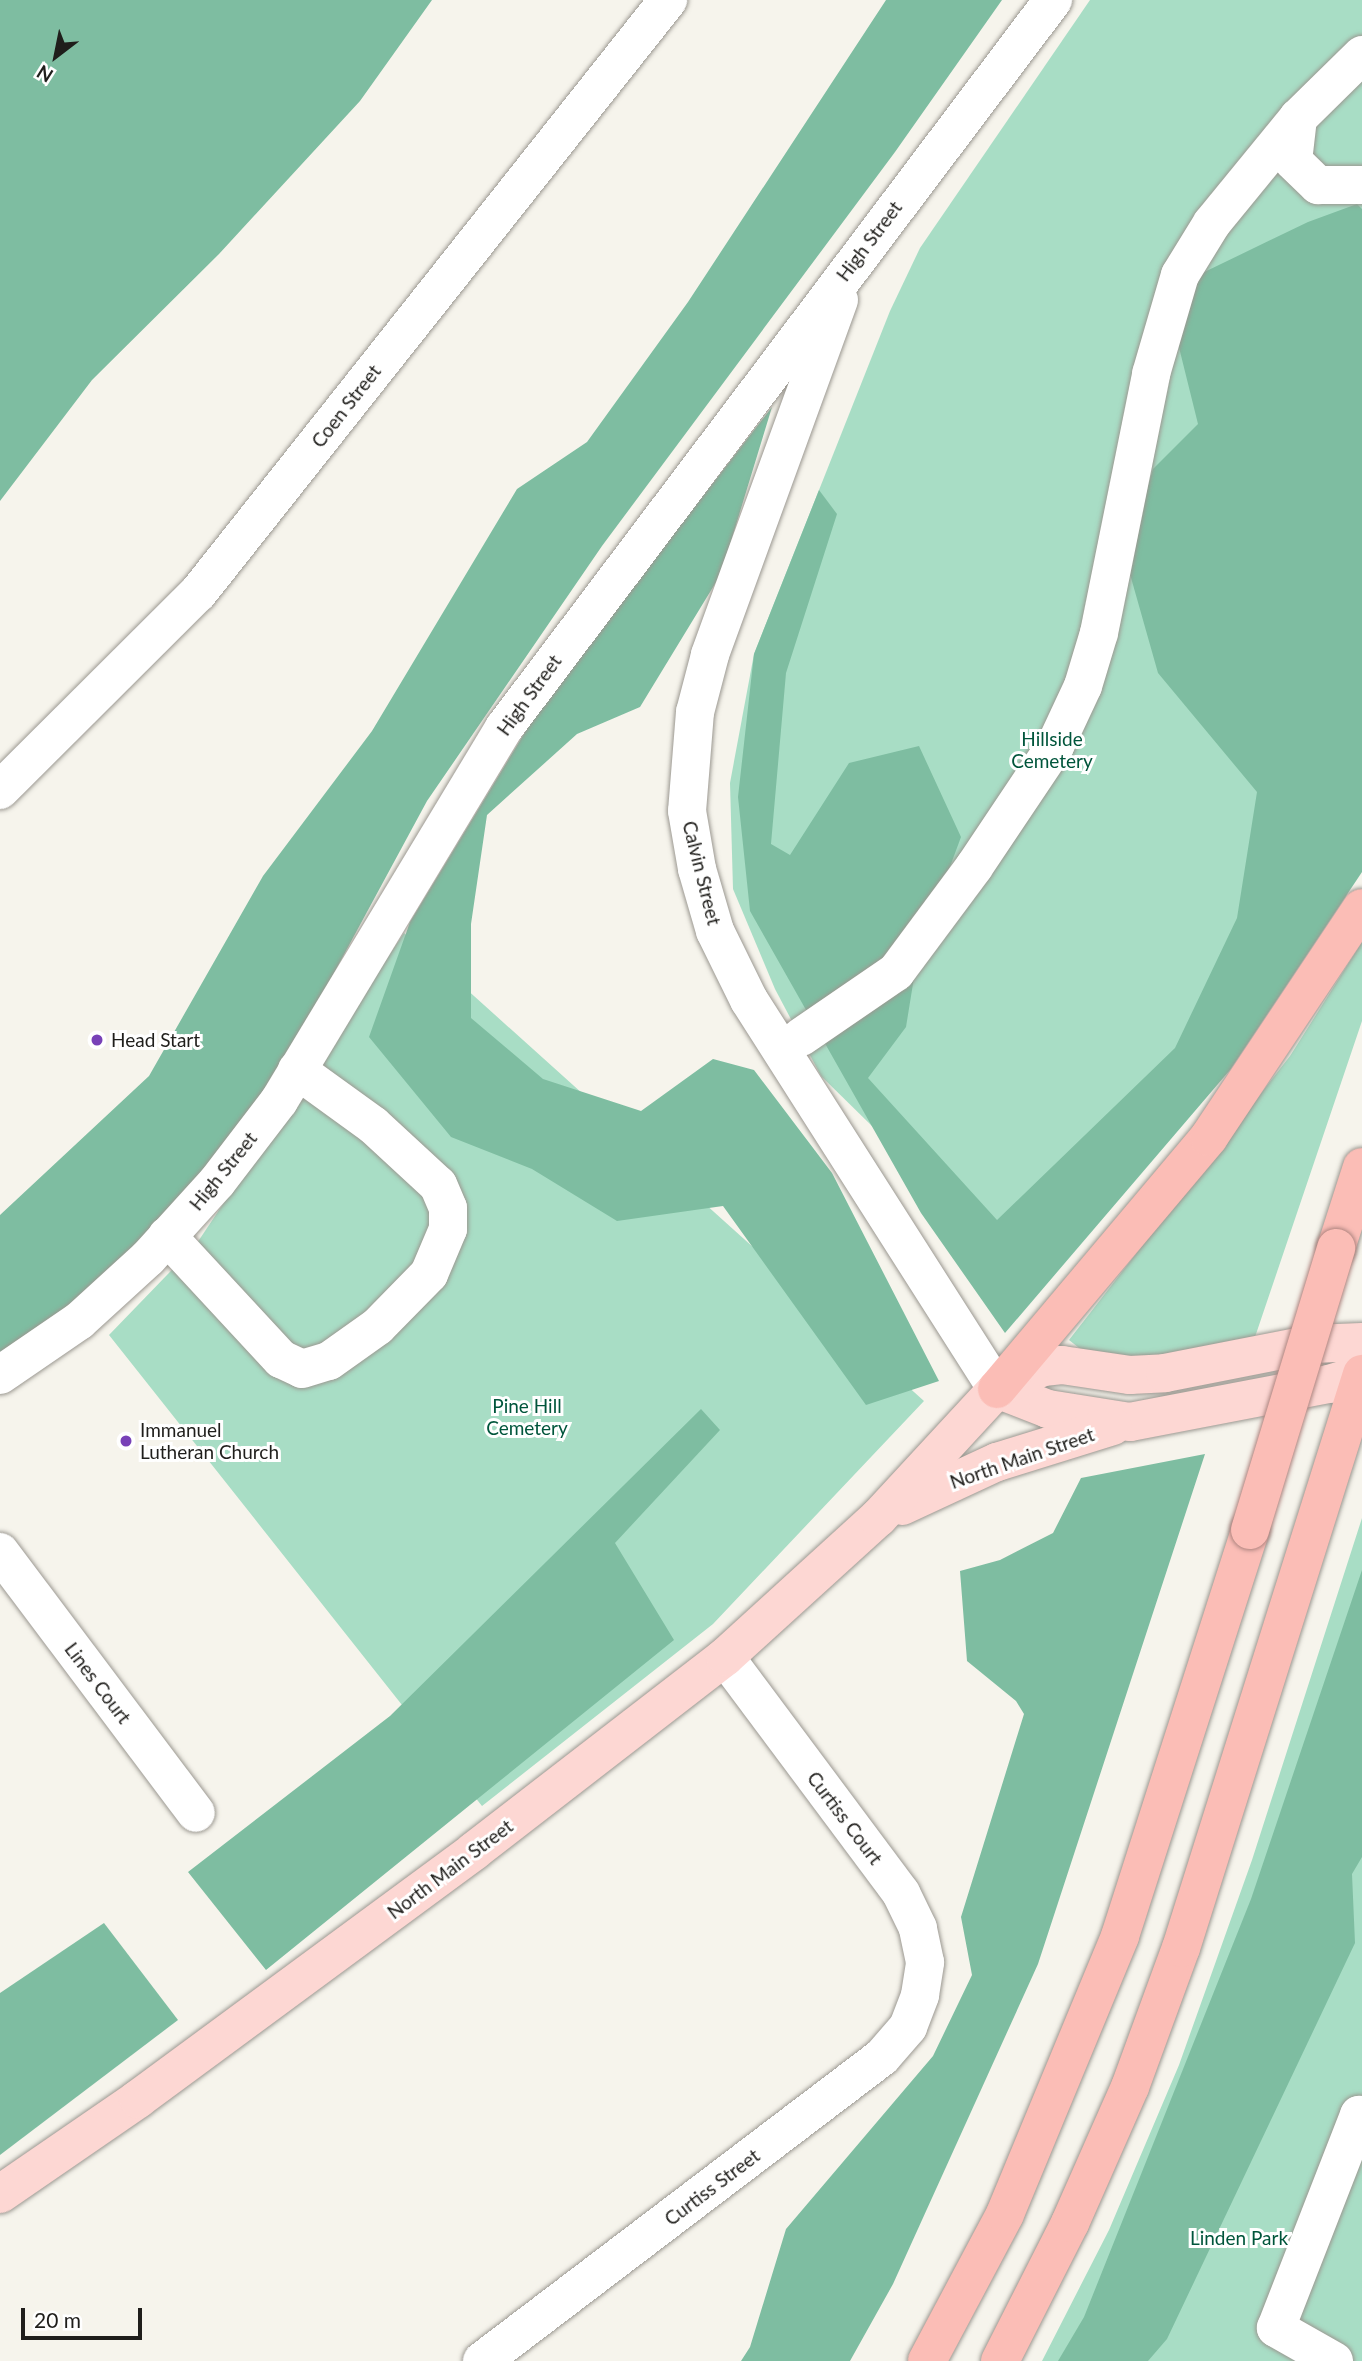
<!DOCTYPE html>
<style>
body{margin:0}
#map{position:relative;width:1362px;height:2361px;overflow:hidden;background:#f6f4ec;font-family:Lato,sans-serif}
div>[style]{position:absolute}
.green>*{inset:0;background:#a8ddc5}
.forest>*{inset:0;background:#7ebda1}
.roads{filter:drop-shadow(0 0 2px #9b9891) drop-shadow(0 0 2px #9b9891)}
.minor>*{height:38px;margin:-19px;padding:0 19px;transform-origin:19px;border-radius:19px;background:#fff}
.major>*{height:38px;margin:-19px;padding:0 19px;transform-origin:19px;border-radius:19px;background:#fdd7d3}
.highway>*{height:38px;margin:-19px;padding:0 19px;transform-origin:19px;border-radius:19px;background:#fbbdb6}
.bridges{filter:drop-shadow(0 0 2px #ae8580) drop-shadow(0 0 2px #ae8580)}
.highway-bridge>*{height:38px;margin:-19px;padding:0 19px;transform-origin:19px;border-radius:19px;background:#fbbdb6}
.dots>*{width:19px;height:19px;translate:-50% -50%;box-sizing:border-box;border:4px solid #fff;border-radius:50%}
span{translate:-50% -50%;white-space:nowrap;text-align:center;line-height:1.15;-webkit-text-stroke:6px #fff;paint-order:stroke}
.street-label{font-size:19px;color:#1f1e1b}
.park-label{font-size:19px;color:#00553b}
.poi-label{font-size:19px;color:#1f1e1b}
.left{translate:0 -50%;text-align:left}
.north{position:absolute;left:21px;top:21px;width:70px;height:70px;-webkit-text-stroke:5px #fff;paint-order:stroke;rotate:212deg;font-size:19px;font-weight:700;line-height:28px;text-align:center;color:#1f1e1b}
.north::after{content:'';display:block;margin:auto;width:24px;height:32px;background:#1f1e1b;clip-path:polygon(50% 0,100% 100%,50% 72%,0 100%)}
.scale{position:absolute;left:21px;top:2308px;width:121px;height:32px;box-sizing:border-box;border:4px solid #1f1e1b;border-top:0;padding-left:9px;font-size:21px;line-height:24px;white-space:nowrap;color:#1f1e1b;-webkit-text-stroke:5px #fff;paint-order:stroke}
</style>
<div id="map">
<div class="green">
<div style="clip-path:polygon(1090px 0,1362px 0,1362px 844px,1038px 1289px,821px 1076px,775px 989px,733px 889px,730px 783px,754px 654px,890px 311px,920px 248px)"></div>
<div style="clip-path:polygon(404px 933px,924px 1401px,713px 1624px,482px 1806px,109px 1335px,195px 1246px)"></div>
<div style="clip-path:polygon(1362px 942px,1362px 1021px,1255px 1337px,1165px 1359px,1088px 1355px,1069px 1340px,1290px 1056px)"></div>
<div style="clip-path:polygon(1362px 1518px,1362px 2361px,1042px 2361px,1109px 2230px,1179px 2065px,1252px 1860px)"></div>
</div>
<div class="forest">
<div style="clip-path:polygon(0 0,432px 0,360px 101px,219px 254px,92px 380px,0 501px)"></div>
<div style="clip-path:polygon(886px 0,1002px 0,895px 152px,602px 546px,427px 801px,274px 1084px,198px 1190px,68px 1315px,0 1356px,0 1215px,149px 1076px,263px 876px,372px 731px,517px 489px,587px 442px,688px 302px)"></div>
<div style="clip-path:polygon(1357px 204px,1362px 209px,1362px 872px,1230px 1070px,1005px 1333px,921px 1213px,750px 911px,738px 797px,754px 654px,819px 490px,837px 514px,786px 673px,771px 844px,790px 855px,849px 763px,919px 746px,961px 837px,918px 953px,906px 1027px,868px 1078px,997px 1220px,1175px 1048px,1237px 918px,1257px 792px,1158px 673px,1126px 560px,1153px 469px,1198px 424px,1165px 291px,1308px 222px)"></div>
<div style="clip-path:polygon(772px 407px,721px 574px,640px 707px,577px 734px,487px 815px,471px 924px,471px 1018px,543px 1079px,641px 1111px,713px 1059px,754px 1070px,832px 1173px,939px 1381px,866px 1405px,723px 1206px,617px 1221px,532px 1169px,451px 1137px,369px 1037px,410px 922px,544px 701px)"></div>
<div style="clip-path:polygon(701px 1409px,720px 1430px,615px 1543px,674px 1640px,266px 1970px,188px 1872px,390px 1716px)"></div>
<div style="clip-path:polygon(1205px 1454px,1038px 1964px,893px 2284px,850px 2361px,741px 2361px,750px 2347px,786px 2229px,933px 2056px,972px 1975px,961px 1917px,1024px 1714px,1016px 1701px,967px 1661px,960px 1571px,1000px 1560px,1053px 1533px,1081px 1478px)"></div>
<div style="clip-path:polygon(1362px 1570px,1362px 1857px,1352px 1874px,1355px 1943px,1167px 2339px,1148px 2361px,1058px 2361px,1084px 2317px,1251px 1899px)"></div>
<div style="clip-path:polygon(104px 1923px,178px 2020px,0 2155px,0 1993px)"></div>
</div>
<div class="roads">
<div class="minor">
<div style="left:1362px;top:55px;width:90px;rotate:135.5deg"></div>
<div style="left:1298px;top:118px;width:43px;rotate:96.6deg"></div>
<div style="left:1293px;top:161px;width:35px;rotate:44deg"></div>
<div style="left:1318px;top:185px;width:44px"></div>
<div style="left:839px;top:300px;width:378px;rotate:110deg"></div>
<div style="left:710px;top:655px;width:59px;rotate:104.7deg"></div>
<div style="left:695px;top:712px;width:99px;rotate:94.6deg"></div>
<div style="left:687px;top:811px;width:59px;rotate:80.2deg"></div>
<div style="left:697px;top:869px;width:65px;rotate:73.8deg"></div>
<div style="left:715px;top:931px;width:77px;rotate:63.8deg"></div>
<div style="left:749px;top:1000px;width:461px;rotate:57.5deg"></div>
<div style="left:0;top:790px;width:279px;rotate:-44.9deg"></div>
<div style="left:198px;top:593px;width:757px;rotate:-51.6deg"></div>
<div style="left:801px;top:1037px;width:115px;rotate:-34.4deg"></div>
<div style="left:896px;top:972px;width:131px;rotate:-53.4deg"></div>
<div style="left:974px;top:867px;width:146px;rotate:-56.2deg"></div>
<div style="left:1055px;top:746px;width:66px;rotate:-65deg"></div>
<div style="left:1083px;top:686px;width:55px;rotate:-73.2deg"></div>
<div style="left:1099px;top:633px;width:264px;rotate:-78.6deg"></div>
<div style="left:1151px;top:374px;width:103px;rotate:-73.7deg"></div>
<div style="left:1180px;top:275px;width:61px;rotate:-58.4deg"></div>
<div style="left:1212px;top:223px;width:136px;rotate:-50.7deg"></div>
<div style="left:167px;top:1236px;width:168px;rotate:47.2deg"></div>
<div style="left:281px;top:1359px;width:23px;rotate:25deg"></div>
<div style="left:302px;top:1369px;width:28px;rotate:-17deg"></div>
<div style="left:329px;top:1361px;width:60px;rotate:-35.5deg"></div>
<div style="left:378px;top:1326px;width:73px;rotate:-45.6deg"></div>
<div style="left:429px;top:1274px;width:49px;rotate:-67.1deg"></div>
<div style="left:448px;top:1229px;width:21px;rotate:-90deg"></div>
<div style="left:448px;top:1208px;width:25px;rotate:-113deg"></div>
<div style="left:438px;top:1185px;width:88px;rotate:-137.3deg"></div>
<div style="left:373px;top:1125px;width:94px;rotate:-144.1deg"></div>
<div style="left:0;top:1375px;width:96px;rotate:-34.4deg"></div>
<div style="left:79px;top:1321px;width:93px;rotate:-42.4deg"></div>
<div style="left:148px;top:1258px;width:103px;rotate:-47.8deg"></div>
<div style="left:217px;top:1182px;width:102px;rotate:-52.6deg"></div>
<div style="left:279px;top:1101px;width:436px;rotate:-58.9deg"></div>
<div style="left:504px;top:728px;width:912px;rotate:-52.98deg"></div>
<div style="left:0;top:1552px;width:326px;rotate:53.1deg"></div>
<div style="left:482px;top:2361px;width:502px;rotate:-37.23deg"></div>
<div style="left:882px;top:2057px;width:40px;rotate:-49deg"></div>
<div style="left:908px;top:2027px;width:34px;rotate:-69deg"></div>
<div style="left:920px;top:1995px;width:33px;rotate:-81deg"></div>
<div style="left:925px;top:1962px;width:35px;rotate:-102deg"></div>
<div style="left:918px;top:1928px;width:39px;rotate:-116deg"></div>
<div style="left:901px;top:1893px;width:294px;rotate:-126.7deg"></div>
<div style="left:1334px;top:2361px;width:67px;rotate:-150.4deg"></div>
<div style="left:1276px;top:2328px;width:229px;rotate:-68.7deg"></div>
<div style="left:1359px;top:2115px;width:3px;rotate:18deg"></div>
</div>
<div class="major">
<div style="left:997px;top:1389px;width:55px;rotate:21.4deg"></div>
<div style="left:1048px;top:1409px;width:83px;rotate:9deg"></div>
<div style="left:1130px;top:1422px;width:203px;rotate:-10.8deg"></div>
<div style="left:1329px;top:1384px;width:34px;rotate:-17deg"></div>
<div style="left:902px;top:1506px;width:105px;rotate:-24.9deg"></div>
<div style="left:997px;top:1462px;width:121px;rotate:-17.2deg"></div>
<div style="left:0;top:2194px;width:168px;rotate:-34.5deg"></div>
<div style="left:138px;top:2099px;width:418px;rotate:-36.4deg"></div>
<div style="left:474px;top:1851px;width:317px;rotate:-37.7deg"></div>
<div style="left:725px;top:1657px;width:207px;rotate:-42.3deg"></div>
<div style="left:878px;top:1518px;width:176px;rotate:-47.3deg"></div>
<div style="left:997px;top:1389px;width:51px;rotate:-25.6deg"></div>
<div style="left:1043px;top:1367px;width:19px;rotate:-6deg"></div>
<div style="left:1062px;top:1365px;width:69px;rotate:8.4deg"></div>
<div style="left:1130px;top:1375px;width:35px;rotate:-3deg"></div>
<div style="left:1165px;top:1373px;width:151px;rotate:-11.1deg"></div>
<div style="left:1313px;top:1344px;width:49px;rotate:-2.3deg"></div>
</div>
<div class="highway">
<div style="left:1336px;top:1248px;width:85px;rotate:-72.2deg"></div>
<div style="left:997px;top:1389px;width:329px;rotate:-49.9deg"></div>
<div style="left:1209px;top:1137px;width:275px;rotate:-56.3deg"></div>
<div style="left:927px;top:2361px;width:166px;rotate:-62deg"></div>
<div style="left:1005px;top:2214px;width:301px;rotate:-67.5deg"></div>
<div style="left:1120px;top:1936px;width:426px;rotate:-72.2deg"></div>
<div style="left:1000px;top:2361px;width:155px;rotate:-63.1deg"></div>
<div style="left:1070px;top:2223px;width:149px;rotate:-66.2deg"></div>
<div style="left:1130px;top:2087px;width:148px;rotate:-69.9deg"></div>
<div style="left:1181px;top:1948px;width:602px;rotate:-72.5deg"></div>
</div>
</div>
<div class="bridges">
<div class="highway-bridge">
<div style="left:1250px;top:1530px;width:295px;rotate:-73deg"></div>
</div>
</div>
<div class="dots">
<div style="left:97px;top:1040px;background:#7841b7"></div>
<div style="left:126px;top:1441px;background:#7841b7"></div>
</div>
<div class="street-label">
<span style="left:869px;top:241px;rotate:-53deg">High Street</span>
<span style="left:346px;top:406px;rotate:-52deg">Coen Street</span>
<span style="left:529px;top:695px;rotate:-54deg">High Street</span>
<span style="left:702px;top:873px;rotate:76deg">Calvin Street</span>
<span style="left:223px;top:1171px;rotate:-51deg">High Street</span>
<span style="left:1022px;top:1458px;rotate:-19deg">North Main Street</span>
<span style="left:98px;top:1683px;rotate:53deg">Lines Court</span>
<span style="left:845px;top:1818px;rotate:53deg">Curtiss Court</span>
<span style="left:450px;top:1869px;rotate:-37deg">North Main Street</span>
<span style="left:712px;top:2187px;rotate:-37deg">Curtiss Street</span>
</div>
<div class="park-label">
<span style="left:1052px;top:750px">Hillside<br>Cemetery</span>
<span style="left:527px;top:1417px">Pine Hill<br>Cemetery</span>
<span style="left:1239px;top:2238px">Linden Park</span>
</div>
<div class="poi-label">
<span class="left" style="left:111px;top:1040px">Head Start</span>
<span class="left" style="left:140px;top:1441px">Immanuel<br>Lutheran Church</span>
</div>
<div class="north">N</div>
<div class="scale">20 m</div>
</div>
